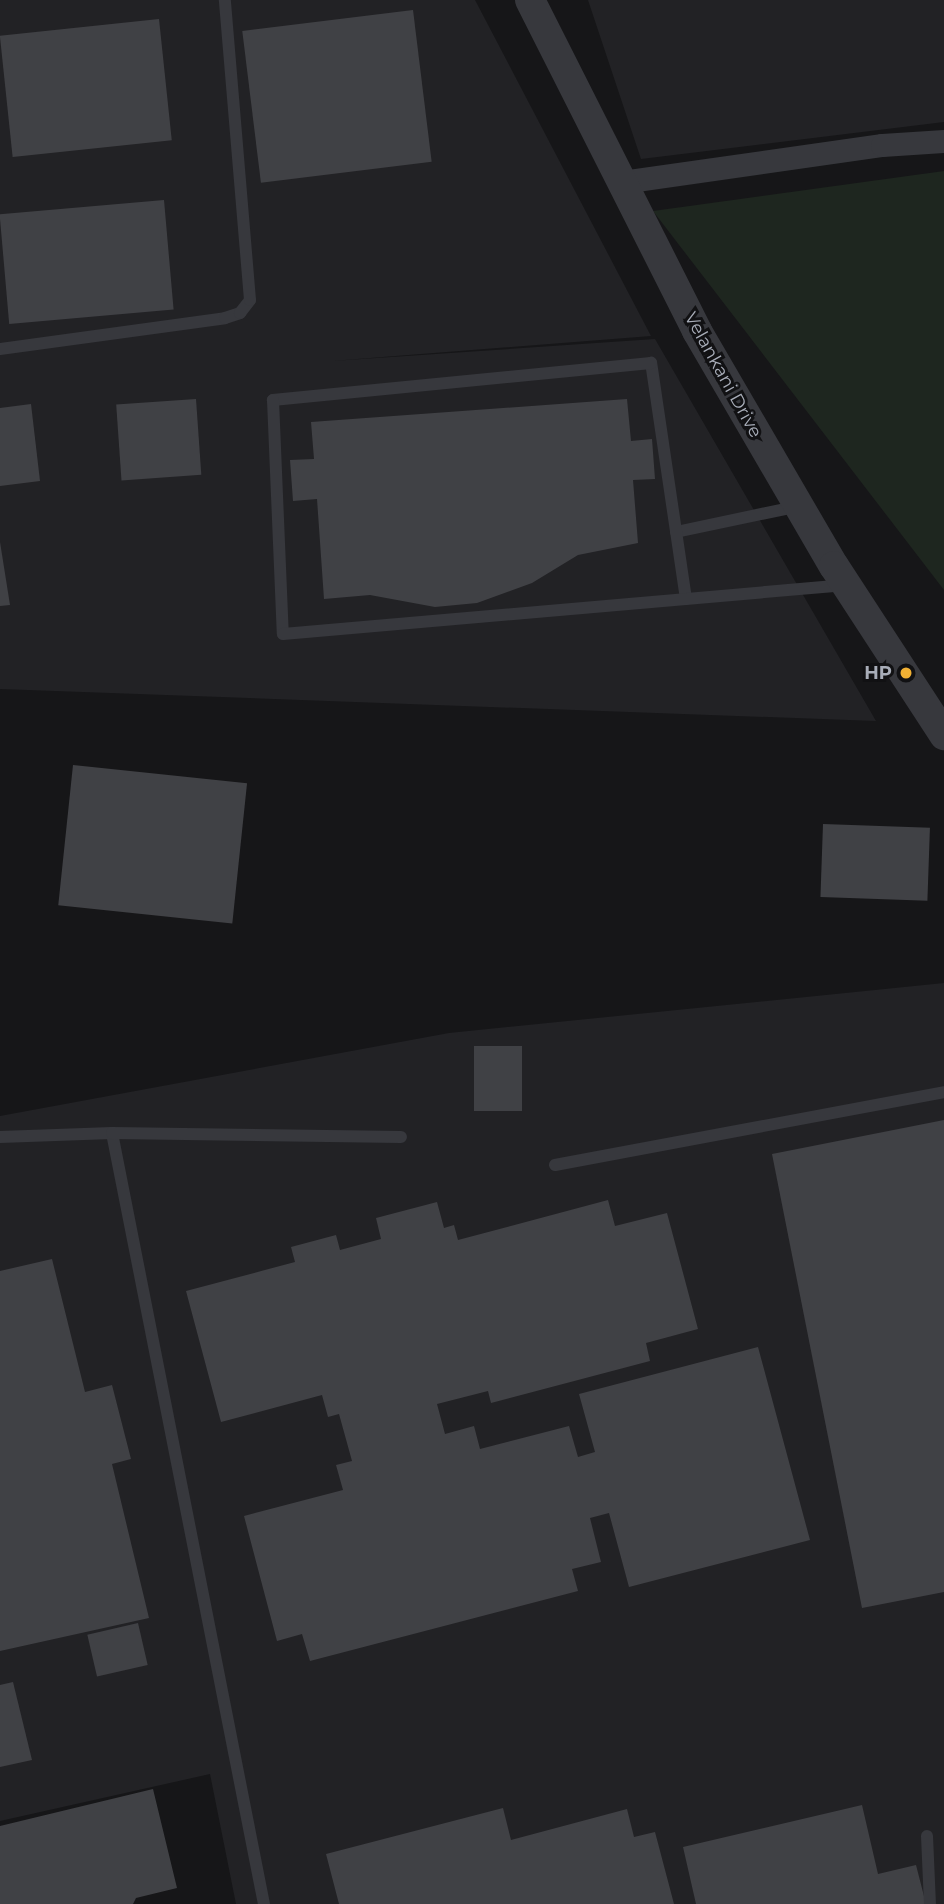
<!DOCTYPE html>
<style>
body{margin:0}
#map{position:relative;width:944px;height:1904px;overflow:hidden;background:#161618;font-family:Montserrat,sans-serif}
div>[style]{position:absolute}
.built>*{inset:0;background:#222225}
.green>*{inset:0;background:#1e261f}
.building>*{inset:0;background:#404145;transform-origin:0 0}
.service>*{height:12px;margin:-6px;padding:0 6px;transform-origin:6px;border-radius:6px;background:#37383d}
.minor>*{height:23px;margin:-11.5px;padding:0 11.5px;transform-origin:11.5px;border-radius:11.5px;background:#37383d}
.tertiary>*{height:30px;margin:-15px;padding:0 15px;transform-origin:15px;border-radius:15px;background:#37383d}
.dots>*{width:19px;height:19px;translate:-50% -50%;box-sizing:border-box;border:4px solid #111113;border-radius:50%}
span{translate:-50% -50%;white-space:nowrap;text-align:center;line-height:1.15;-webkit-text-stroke:6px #111113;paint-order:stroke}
.street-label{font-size:18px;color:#a8adb8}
.poi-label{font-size:18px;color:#a8adb8;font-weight:700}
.right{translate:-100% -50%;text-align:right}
</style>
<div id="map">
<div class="built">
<div style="clip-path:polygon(0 0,475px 0,651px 336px,332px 361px,655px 339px,876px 721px,0 689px)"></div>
<div style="clip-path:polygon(588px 0,944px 0,944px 122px,641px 159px)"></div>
<div style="clip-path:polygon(944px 983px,944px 1904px,236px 1904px,210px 1774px,0 1821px,0 1116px,449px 1033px)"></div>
</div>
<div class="green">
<div style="clip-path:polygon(944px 171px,944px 590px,653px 211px)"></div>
</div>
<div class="building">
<div style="left:413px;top:10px;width:153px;height:172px;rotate:83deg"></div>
<div style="left:159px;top:19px;width:122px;height:160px;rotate:84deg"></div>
<div style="left:164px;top:200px;width:110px;height:165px;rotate:85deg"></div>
<div style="left:196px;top:399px;width:76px;height:80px;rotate:86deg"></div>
<div style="clip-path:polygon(627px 399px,631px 441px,652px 439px,655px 479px,633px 480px,638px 543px,578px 555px,532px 583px,477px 603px,435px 607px,370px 595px,324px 599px,317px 499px,293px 501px,290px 460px,314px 459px,311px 422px)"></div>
<div style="clip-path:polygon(31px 404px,40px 481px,0 486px,0 408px)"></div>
<div style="clip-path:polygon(0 542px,10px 605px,0 606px)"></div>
<div style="left:73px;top:765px;width:175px;height:141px;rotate:6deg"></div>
<div style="left:823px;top:824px;width:107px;height:73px;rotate:2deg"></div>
<div style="left:474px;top:1046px;width:48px;height:65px"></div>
<div style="clip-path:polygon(944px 1120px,944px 1592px,862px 1608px,772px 1154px)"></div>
<div style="clip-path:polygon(608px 1200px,615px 1226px,667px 1213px,698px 1329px,646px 1343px,650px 1361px,491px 1403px,488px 1391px,437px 1404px,445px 1434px,474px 1426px,480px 1449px,569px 1426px,578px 1457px,595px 1452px,579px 1394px,758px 1347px,810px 1540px,629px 1587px,609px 1513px,590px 1518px,601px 1562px,572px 1569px,578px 1591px,310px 1661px,302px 1634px,277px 1641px,244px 1516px,343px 1490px,336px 1465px,352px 1461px,339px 1414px,328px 1417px,322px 1395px,221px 1422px,186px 1291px,295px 1262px,291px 1247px,336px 1235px,340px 1250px,381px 1239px,376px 1218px,437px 1202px,444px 1228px,454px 1225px,458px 1240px)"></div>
<div style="clip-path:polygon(52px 1259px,85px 1392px,112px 1385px,131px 1459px,112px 1464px,149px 1618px,0 1651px,0 1271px)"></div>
<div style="left:138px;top:1623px;width:43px;height:52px;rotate:77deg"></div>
<div style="clip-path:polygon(13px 1682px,32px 1760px,0 1767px,0 1685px)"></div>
<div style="clip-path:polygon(153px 1789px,177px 1888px,136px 1898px,133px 1904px,0 1904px,0 1826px)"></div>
<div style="clip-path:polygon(862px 1805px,878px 1874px,916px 1865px,926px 1904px,696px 1904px,683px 1847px)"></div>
<div style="clip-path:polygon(503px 1808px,511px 1840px,627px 1809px,634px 1837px,655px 1832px,674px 1904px,339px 1904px,326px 1854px)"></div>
</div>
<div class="service">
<div style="left:0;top:349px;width:227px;rotate:-7.8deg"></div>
<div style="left:225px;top:318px;width:16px;rotate:-18deg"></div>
<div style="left:240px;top:313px;width:16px;rotate:-52deg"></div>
<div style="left:250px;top:300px;width:301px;rotate:-94.8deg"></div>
<div style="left:676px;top:532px;width:126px;rotate:-11.9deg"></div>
<div style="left:686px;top:599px;width:239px;rotate:-98.4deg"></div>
<div style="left:651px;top:363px;width:380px;rotate:174.4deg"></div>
<div style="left:273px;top:400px;width:234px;rotate:87.6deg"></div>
<div style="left:283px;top:634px;width:565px;rotate:-4.97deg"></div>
<div style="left:112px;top:1133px;width:786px;rotate:78.85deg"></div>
<div style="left:0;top:1137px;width:112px;rotate:-2deg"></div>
<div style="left:112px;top:1133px;width:289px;rotate:0.8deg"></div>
<div style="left:555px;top:1165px;width:396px;rotate:-10.6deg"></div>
<div style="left:927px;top:1836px;width:68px;rotate:87.5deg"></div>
</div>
<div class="minor">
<div style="left:622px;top:182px;width:263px;rotate:-8.1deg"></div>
<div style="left:882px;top:145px;width:62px;rotate:-3.7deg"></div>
</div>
<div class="tertiary">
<div style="left:530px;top:0;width:371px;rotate:63.2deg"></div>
<div style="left:697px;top:331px;width:272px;rotate:59.8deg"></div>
<div style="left:834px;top:566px;width:202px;rotate:56.9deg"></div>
</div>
<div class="dots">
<div style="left:906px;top:673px;background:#f2b134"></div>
</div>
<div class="street-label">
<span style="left:723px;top:375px;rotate:61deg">Velankani Drive</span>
</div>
<div class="poi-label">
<span class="right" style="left:892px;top:673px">HP</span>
</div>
</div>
